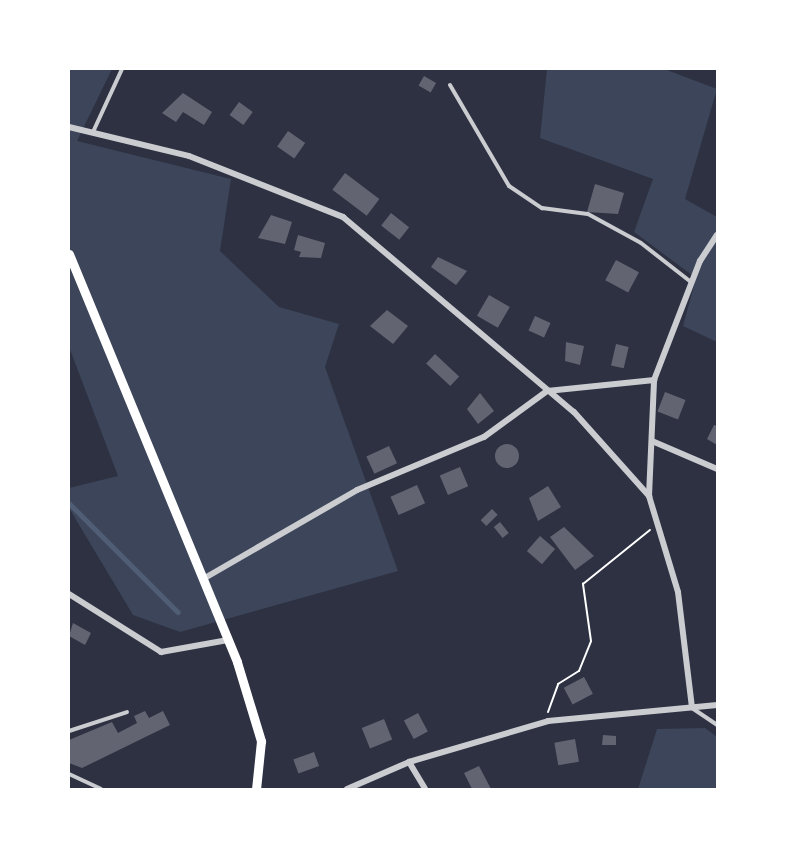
<!DOCTYPE html>
<style>
body{margin:0}
#map{position:relative;width:786px;height:858px;overflow:hidden;background:#2d3142;font-family:Raleway,sans-serif}
div>[style]{position:absolute}
.green>*{inset:0;background:#3c4559}
.stream>*{height:4.5px;margin:-2.25px;padding:0 2.25px;transform-origin:2.25px;border-radius:2.25px;background:#4f5d75}
.building>*{inset:0;background:#626471;transform-origin:0 0}
.round{border-radius:50%}
.path>*{height:2px;margin:-1px;padding:0 1px;transform-origin:1px;border-radius:1px;background:#fff}
.service>*{height:4px;margin:-2px;padding:0 2px;transform-origin:2px;border-radius:2px;background:#caccd0}
.minor>*{height:6px;margin:-3px;padding:0 3px;transform-origin:3px;border-radius:3px;background:#caccd0}
.secondary>*{height:9px;margin:-4.5px;padding:0 4.5px;transform-origin:4.5px;border-radius:4.5px;background:#fff}
span{translate:-50% -50%;white-space:nowrap;text-align:center;line-height:1.15;-webkit-text-stroke:5px #fff;paint-order:stroke}
.frame{position:absolute;inset:0;border:70px solid #fff;pointer-events:none}
</style>
<div id="map">
<div class="green">
<div style="clip-path:polygon(69px 69px,112px 69px,77px 141px,231px 179px,220px 251px,279px 307px,339px 324px,325px 367px,398px 571px,180px 632px,133px 615px,69px 508px,69px 488px,118px 476px,69px 347px)"></div>
<div style="clip-path:polygon(547px 69px,664px 69px,717px 89px,685px 199px,717px 217px,717px 342px,683px 326px,696px 278px,634px 232px,653px 179px,540px 138px)"></div>
<div style="clip-path:polygon(705px 728px,717px 737px,717px 789px,638px 789px,657px 729px)"></div>
</div>
<div class="stream">
<div style="left:69px;top:503px;width:154px;rotate:45deg"></div>
</div>
<div class="building">
<div style="left:424px;top:76px;width:14px;height:11px;rotate:30deg"></div>
<div style="clip-path:polygon(183px 93px,212px 112px,204px 125px,183px 112px,176px 122px,162px 113px)"></div>
<div style="left:239px;top:102px;width:17px;height:16px;rotate:36deg"></div>
<div style="left:288px;top:131px;width:21px;height:19px;rotate:35deg"></div>
<div style="left:345px;top:173px;width:43px;height:21px;rotate:37deg"></div>
<div style="clip-path:polygon(595px 184px,624px 193px,618px 214px,587px 212px)"></div>
<div style="left:391px;top:213px;width:23px;height:16px;rotate:38deg"></div>
<div style="clip-path:polygon(271px 215px,292px 222px,285px 244px,258px 238px)"></div>
<div style="clip-path:polygon(298px 235px,325px 243px,321px 258px,299px 257px,301px 252px,294px 250px)"></div>
<div style="clip-path:polygon(438px 257px,467px 271px,456px 285px,431px 267px)"></div>
<div style="left:616px;top:260px;width:26px;height:23px;rotate:28deg"></div>
<div style="left:489px;top:295px;width:24px;height:24px;rotate:30deg"></div>
<div style="clip-path:polygon(387px 310px,408px 326px,393px 344px,370px 326px)"></div>
<div style="left:535px;top:316px;width:17px;height:16px;rotate:24deg"></div>
<div style="clip-path:polygon(566px 342px,584px 346px,580px 365px,565px 361px)"></div>
<div style="left:616px;top:344px;width:13px;height:22px;rotate:13deg"></div>
<div style="left:435px;top:354px;width:33px;height:13px;rotate:43deg"></div>
<div style="left:665px;top:392px;width:22px;height:21px;rotate:21deg"></div>
<div style="clip-path:polygon(480px 393px,494px 411px,478px 424px,467px 409px)"></div>
<div style="clip-path:polygon(714px 425px,717px 426px,717px 445px,707px 439px)"></div>
<div class="round" style="left:495px;top:444px;width:24px;height:24px"></div>
<div style="left:389px;top:446px;width:19px;height:25px;rotate:65deg"></div>
<div style="left:460px;top:467px;width:21px;height:22px;rotate:67deg"></div>
<div style="left:417px;top:485px;width:20px;height:29px;rotate:66deg"></div>
<div style="clip-path:polygon(548px 486px,561px 507px,538px 521px,529px 498px)"></div>
<div style="left:492px;top:509px;width:8px;height:16px;rotate:45deg"></div>
<div style="left:500px;top:522px;width:14px;height:8px;rotate:51deg"></div>
<div style="clip-path:polygon(564px 527px,594px 556px,575px 570px,550px 537px)"></div>
<div style="left:540px;top:536px;width:20px;height:20px;rotate:41deg"></div>
<div style="clip-path:polygon(73px 623px,91px 633px,85px 645px,69px 636px)"></div>
<div style="left:584px;top:677px;width:19px;height:23px;rotate:62deg"></div>
<div style="clip-path:polygon(145px 711px,149px 718px,163px 711px,170px 725px,82px 768px,69px 763px,69px 740px,112px 722px,118px 733px,137px 723px,134px 716px)"></div>
<div style="left:418px;top:713px;width:21px;height:16px;rotate:62deg"></div>
<div style="left:384px;top:719px;width:22px;height:24px;rotate:68deg"></div>
<div style="clip-path:polygon(603px 735px,616px 736px,616px 745px,602px 745px)"></div>
<div style="left:575px;top:739px;width:23px;height:21px;rotate:80deg"></div>
<div style="left:314px;top:752px;width:15px;height:22px;rotate:70deg"></div>
<div style="clip-path:polygon(479px 766px,491px 789px,472px 789px,464px 773px)"></div>
</div>
<div class="path">
<div style="left:548px;top:712px;width:30px;rotate:-70deg"></div>
<div style="left:558px;top:684px;width:25px;rotate:-32deg"></div>
<div style="left:579px;top:671px;width:32px;rotate:-68deg"></div>
<div style="left:591px;top:641px;width:58px;rotate:-98deg"></div>
<div style="left:583px;top:584px;width:86px;rotate:-38.9deg"></div>
</div>
<div class="service">
<div style="left:450px;top:85px;width:117px;rotate:59.7deg"></div>
<div style="left:509px;top:186px;width:40px;rotate:34deg"></div>
<div style="left:542px;top:208px;width:46px;rotate:7.4deg"></div>
<div style="left:588px;top:214px;width:60px;rotate:28.7deg"></div>
<div style="left:641px;top:243px;width:63px;rotate:38deg"></div>
<div style="left:93px;top:132px;width:69px;rotate:-65.3deg"></div>
<div style="left:692px;top:708px;width:30px;rotate:34deg"></div>
<div style="left:69px;top:731px;width:61px;rotate:-18.1deg"></div>
<div style="left:69px;top:774px;width:35px;rotate:25deg"></div>
</div>
<div class="minor">
<div style="left:69px;top:127px;width:123px;rotate:13.6deg"></div>
<div style="left:189px;top:156px;width:166px;rotate:21.6deg"></div>
<div style="left:343px;top:217px;width:302px;rotate:40.2deg"></div>
<div style="left:574px;top:412px;width:113px;rotate:48.2deg"></div>
<div style="left:649px;top:496px;width:100px;rotate:73.2deg"></div>
<div style="left:678px;top:592px;width:116px;rotate:83.1deg"></div>
<div style="left:652px;top:441px;width:71px;rotate:23.3deg"></div>
<div style="left:649px;top:496px;width:116px;rotate:-87.5deg"></div>
<div style="left:654px;top:380px;width:128px;rotate:-68.9deg"></div>
<div style="left:700px;top:261px;width:31px;rotate:-57deg"></div>
<div style="left:203px;top:579px;width:178px;rotate:-30deg"></div>
<div style="left:357px;top:490px;width:138px;rotate:-22.7deg"></div>
<div style="left:484px;top:437px;width:78px;rotate:-36.1deg"></div>
<div style="left:547px;top:391px;width:108px;rotate:-5.9deg"></div>
<div style="left:69px;top:594px;width:109px;rotate:32.2deg"></div>
<div style="left:161px;top:652px;width:68px;rotate:-10.2deg"></div>
<div style="left:409px;top:762px;width:31px;rotate:59deg"></div>
<div style="left:347px;top:789px;width:68px;rotate:-23.5deg"></div>
<div style="left:409px;top:762px;width:145px;rotate:-16.4deg"></div>
<div style="left:548px;top:721px;width:170px;rotate:-5.4deg"></div>
</div>
<div class="secondary">
<div style="left:69px;top:254px;width:441px;rotate:67.6deg"></div>
<div style="left:237px;top:662px;width:83px;rotate:73.1deg"></div>
<div style="left:261px;top:741px;width:48px;rotate:95.9deg"></div>
</div>
<div class="frame"></div>
</div>
